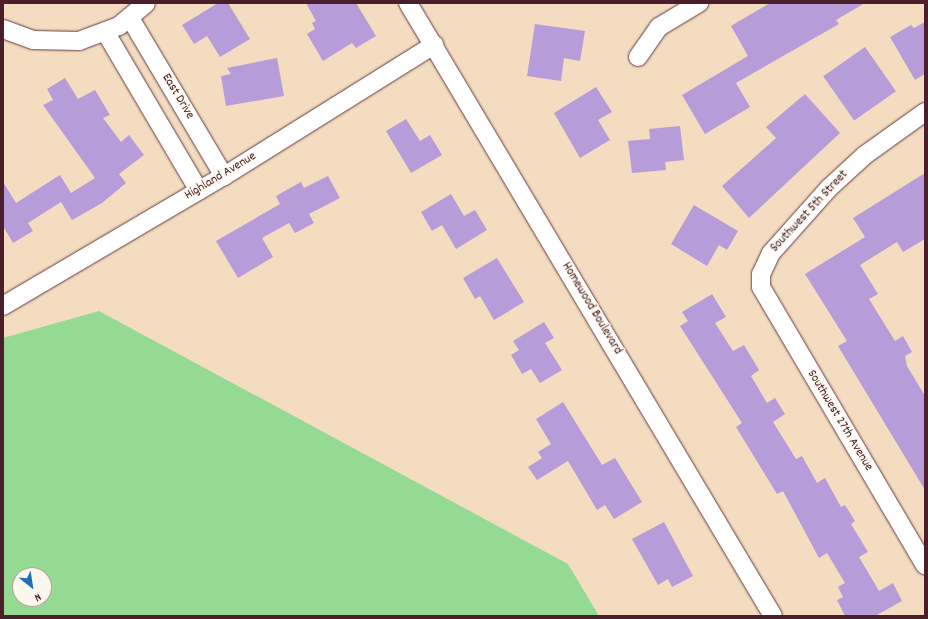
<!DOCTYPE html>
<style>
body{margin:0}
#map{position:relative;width:928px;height:619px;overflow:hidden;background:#f4dcc0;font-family:Dekko,sans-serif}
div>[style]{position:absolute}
.green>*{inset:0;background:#95da93}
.building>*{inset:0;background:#b69cd9;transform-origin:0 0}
.roads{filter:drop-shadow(0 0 1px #643b41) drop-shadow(0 0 1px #643b41)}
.minor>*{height:18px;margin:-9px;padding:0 9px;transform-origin:9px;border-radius:9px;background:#fff}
span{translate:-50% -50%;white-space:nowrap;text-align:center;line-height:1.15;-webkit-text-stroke:3px #fbf7ec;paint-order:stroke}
.street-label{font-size:13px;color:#4a1f2b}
.frame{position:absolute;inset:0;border:4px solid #4a1f2b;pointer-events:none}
.north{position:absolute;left:12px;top:567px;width:40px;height:40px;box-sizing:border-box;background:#fbf7ec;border:1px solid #b4a19f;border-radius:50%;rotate:150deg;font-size:11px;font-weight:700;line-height:16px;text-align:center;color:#4a1f2b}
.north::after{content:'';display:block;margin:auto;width:14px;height:18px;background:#1f6fb2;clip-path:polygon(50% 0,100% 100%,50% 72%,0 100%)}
</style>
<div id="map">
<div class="green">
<div style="clip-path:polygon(evenodd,99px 311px,568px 564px,599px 616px,3px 616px,3px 338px,99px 311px,20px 575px,44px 575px,44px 599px,20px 599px,20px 575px)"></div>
</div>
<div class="building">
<div style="clip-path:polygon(218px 3px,228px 3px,250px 39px,220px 57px,207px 36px,194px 44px,182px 25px)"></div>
<div style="clip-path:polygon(306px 3px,356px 3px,376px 36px,356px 48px,352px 43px,323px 61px,307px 34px,315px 29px,312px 23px,316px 21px)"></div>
<div style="clip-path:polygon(770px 3px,865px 3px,836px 20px,839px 24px,736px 83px,750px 107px,705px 134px,682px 95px,748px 56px,731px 26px)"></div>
<div style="clip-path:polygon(925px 22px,925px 74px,915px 80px,890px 37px,911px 25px,914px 28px)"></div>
<div style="clip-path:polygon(535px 24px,585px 31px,580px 61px,564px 58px,561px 81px,527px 76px)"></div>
<div style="left:865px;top:47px;width:54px;height:51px;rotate:55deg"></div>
<div style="clip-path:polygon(277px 58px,284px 96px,226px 106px,221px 76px,231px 74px,227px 68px)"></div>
<div style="clip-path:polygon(65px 78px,78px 99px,95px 90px,110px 115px,103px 118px,121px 142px,129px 135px,144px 155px,119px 174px,126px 183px,102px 203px,72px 220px,61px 202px,28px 223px,33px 231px,13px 243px,3px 226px,3px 182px,16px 203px,60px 175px,71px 193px,95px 178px,43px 105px,53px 100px,47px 89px)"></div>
<div style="clip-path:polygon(596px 87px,612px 112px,598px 120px,610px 140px,580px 158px,554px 113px)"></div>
<div style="clip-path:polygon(805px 94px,840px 133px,749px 218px,722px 186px,776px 138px,766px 127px)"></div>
<div style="clip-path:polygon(406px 119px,420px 141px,430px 135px,442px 155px,411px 173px,386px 131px)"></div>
<div style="clip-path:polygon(680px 126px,684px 160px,665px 162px,666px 170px,632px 173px,628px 141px,650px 139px,649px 129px)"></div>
<div style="clip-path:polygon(925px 173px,925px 239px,903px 252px,897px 242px,860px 265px,878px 294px,869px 299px,895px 341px,903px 336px,912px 352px,905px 356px,907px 366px,925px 396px,925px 490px,838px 346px,847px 341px,805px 274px,865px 237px,853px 218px)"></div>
<div style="clip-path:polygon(328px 176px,340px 198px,309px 214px,314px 223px,295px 233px,289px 223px,262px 238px,273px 257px,238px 278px,216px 241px,280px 204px,276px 196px,301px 182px,304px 188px)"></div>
<div style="clip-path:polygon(451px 194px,464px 216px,475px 210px,487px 230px,456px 249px,442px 225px,432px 231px,421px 212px)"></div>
<div style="clip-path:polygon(694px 205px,738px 231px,727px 250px,719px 245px,707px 266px,671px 244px)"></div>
<div style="clip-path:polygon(497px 258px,524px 302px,494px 320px,480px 296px,475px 299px,463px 278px)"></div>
<div style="clip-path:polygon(712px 294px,726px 317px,715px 323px,733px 351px,744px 345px,759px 370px,751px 376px,767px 403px,775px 398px,785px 414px,773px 422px,796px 459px,802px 456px,817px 483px,825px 478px,841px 507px,845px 505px,855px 521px,851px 524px,868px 552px,859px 557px,879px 591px,893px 583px,902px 601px,875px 616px,845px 616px,837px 600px,843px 597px,838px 587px,845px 583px,827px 553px,819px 558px,783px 491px,777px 494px,736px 427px,742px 423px,680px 326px,688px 321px,682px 312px)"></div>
<div style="clip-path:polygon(544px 322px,554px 338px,545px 343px,562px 370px,540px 383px,531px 369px,522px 374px,511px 355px,519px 350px,513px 341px)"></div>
<div style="clip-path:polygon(563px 402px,602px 465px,615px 458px,642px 502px,614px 519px,605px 505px,597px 510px,568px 461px,537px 480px,528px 467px,542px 458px,538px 452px,551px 444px,536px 419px)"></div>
<div style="clip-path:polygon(664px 522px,693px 576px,672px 587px,668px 579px,658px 585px,632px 539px)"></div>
</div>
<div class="roads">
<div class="minor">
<div style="left:408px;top:3px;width:713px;rotate:59.23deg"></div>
<div style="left:130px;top:18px;width:184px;rotate:59.3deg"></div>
<div style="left:3px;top:29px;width:32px;rotate:20deg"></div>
<div style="left:33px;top:40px;width:46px;rotate:1.2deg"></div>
<div style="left:79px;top:41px;width:43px;rotate:-20.6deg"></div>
<div style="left:119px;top:26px;width:35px;rotate:-40deg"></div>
<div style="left:106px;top:33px;width:183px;rotate:59.5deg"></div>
<div style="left:638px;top:57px;width:37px;rotate:-55deg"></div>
<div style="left:659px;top:27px;width:47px;rotate:-31deg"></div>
<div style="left:925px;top:112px;width:74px;rotate:144.4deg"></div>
<div style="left:865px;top:155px;width:49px;rotate:137.5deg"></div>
<div style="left:829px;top:188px;width:87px;rotate:131.7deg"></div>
<div style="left:771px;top:253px;width:23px;rotate:115deg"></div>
<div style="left:761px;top:274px;width:13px;rotate:90deg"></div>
<div style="left:761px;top:287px;width:323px;rotate:59.5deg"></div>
<div style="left:3px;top:306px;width:256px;rotate:-30.5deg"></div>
<div style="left:224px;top:176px;width:248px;rotate:-32deg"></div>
</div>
</div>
<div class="street-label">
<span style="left:177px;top:97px;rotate:59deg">East Drive</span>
<span style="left:221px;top:177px;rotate:-31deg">Highland Avenue</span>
<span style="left:810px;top:212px;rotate:-47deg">Southwest 5th Street</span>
<span style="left:591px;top:309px;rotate:59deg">Homewood Boulevard</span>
<span style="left:839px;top:421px;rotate:59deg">Southwest 27th Avenue</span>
</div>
<div class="frame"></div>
<div class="north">N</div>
</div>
